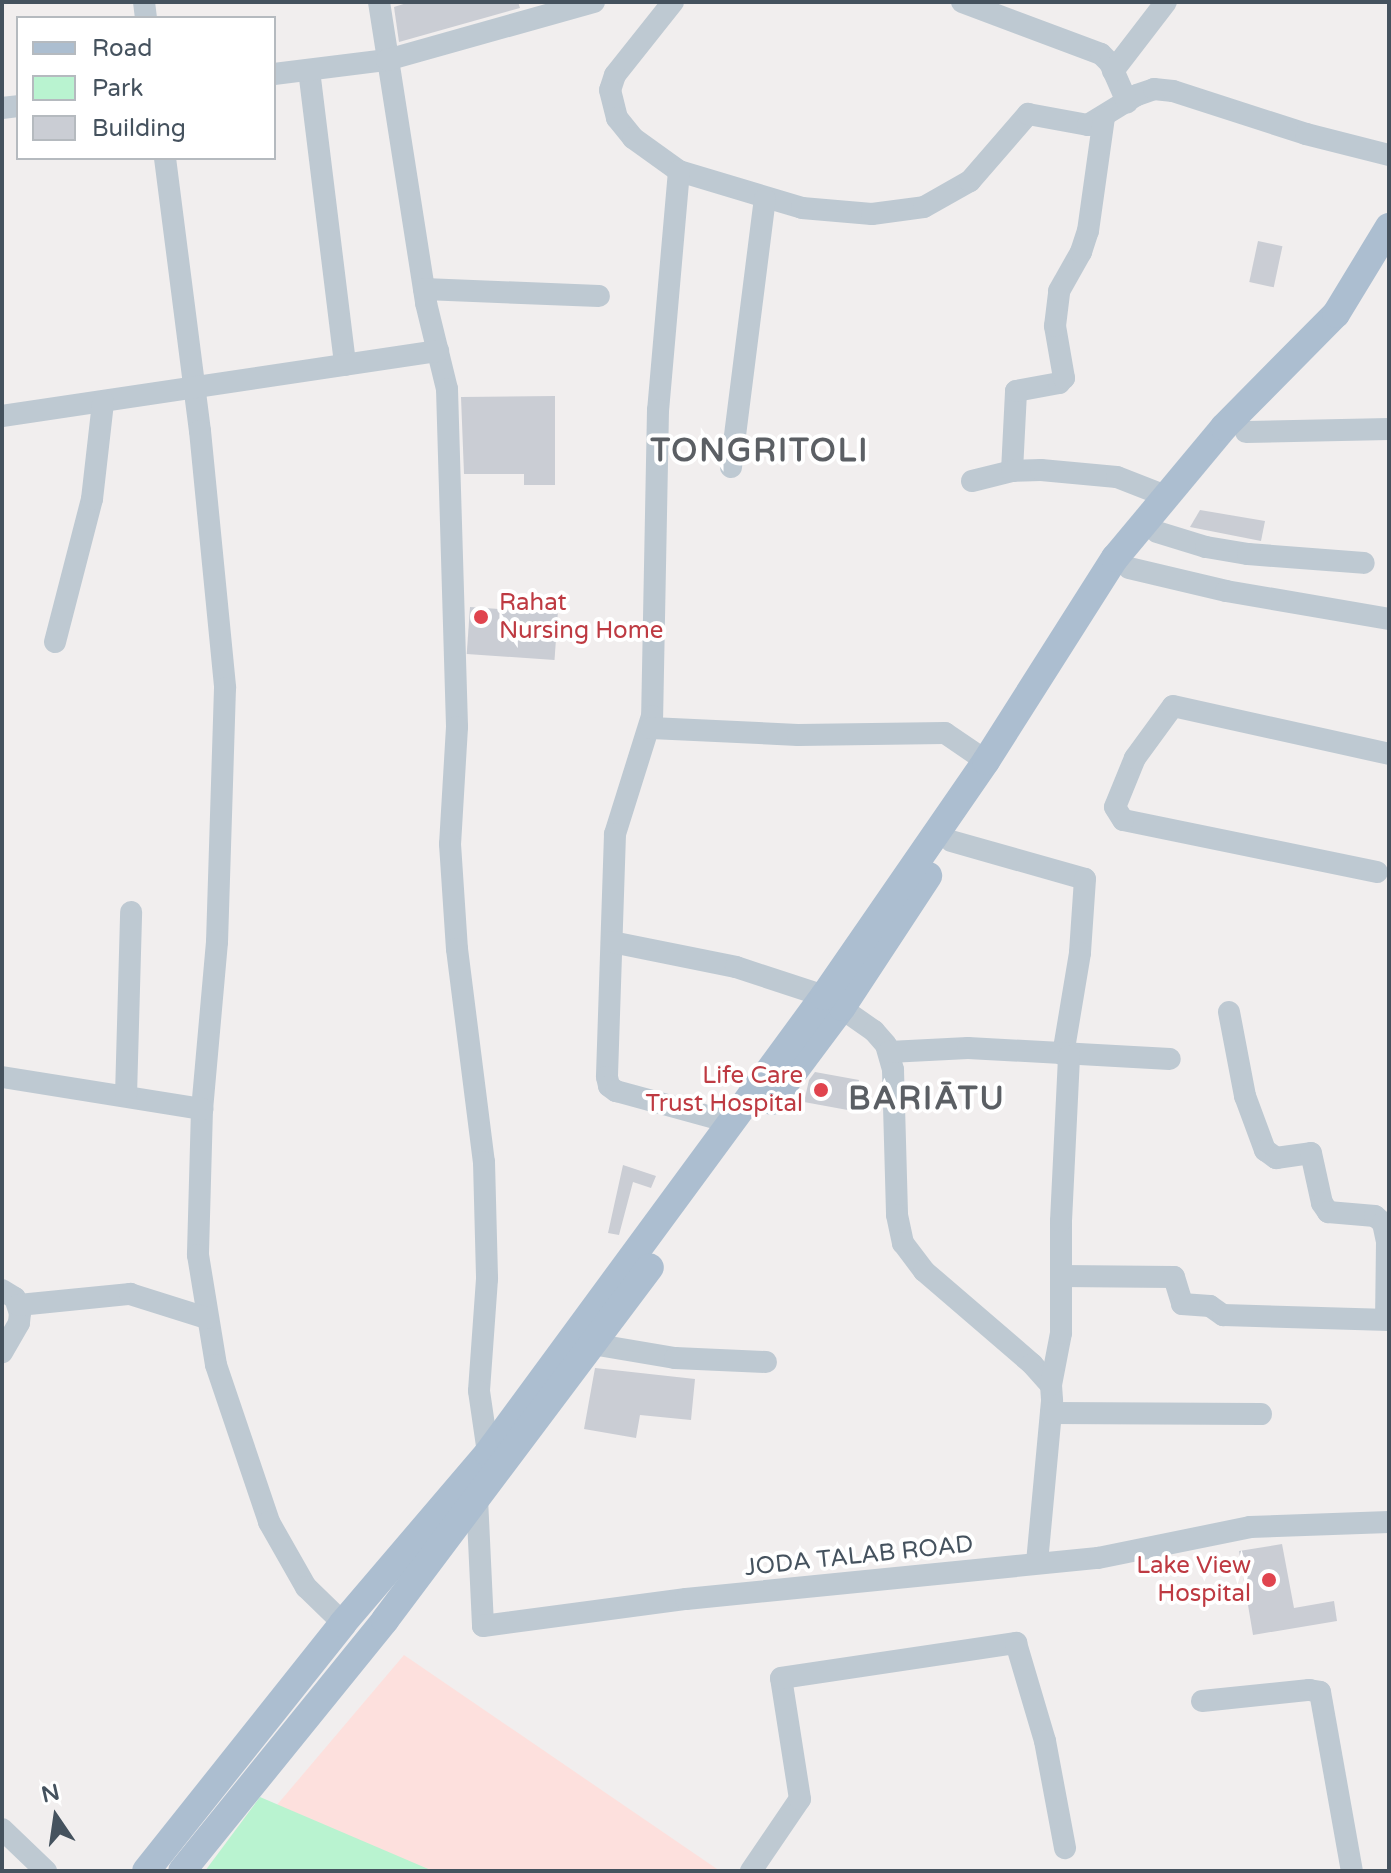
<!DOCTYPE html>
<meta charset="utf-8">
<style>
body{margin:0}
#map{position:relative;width:1391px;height:1873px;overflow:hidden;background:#f1eeee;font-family:"Varela Round",sans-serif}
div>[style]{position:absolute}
.medical>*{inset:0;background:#fde0dd}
.green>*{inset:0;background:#b9f3d0}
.building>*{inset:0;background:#cacdd4;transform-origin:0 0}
.minor>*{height:22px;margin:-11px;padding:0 11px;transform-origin:11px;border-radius:11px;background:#bec9d2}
.major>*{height:28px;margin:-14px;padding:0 14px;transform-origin:14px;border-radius:14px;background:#acbed0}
.dots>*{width:22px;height:22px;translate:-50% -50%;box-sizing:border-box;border:4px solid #fff;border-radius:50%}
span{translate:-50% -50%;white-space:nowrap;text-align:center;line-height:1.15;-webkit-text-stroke:8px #fff;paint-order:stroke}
.health-label{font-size:24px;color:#be3a42}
.left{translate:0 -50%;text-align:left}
.right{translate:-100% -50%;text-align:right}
.street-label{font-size:24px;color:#45525e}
.district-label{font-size:32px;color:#5b5f64;font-weight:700;letter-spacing:2px}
.frame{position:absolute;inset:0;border:4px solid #45525e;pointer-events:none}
.legend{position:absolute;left:16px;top:16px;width:260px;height:144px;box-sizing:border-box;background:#fff;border:2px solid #b5babf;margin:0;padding:10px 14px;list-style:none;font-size:24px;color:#45525e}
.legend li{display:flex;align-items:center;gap:16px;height:40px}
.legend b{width:40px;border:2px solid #b5babf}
.north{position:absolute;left:16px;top:1777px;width:80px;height:80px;-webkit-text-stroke:6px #fff;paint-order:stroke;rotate:347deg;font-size:22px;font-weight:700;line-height:32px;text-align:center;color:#45525e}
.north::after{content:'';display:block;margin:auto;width:28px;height:36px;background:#45525e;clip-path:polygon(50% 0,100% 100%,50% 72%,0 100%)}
</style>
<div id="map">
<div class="medical">
<div style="clip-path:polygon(404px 1655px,720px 1871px,221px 1871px)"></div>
</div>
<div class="green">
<div style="clip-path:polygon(260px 1797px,433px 1871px,205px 1871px)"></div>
</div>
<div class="building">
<div style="clip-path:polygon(410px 2px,518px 2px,520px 8px,399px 42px,394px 7px)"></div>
<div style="left:1258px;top:241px;width:25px;height:42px;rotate:12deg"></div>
<div style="clip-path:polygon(555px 396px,555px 485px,524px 485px,524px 474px,464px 474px,461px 397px)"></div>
<div style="clip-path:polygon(1200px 510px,1265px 521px,1261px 541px,1190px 527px)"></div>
<div style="left:470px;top:607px;width:88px;height:47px;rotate:4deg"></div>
<div style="clip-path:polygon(815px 1072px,859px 1080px,853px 1111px,804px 1102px,809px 1080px)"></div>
<div style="clip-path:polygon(623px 1165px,656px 1176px,651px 1188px,633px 1182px,619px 1235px,608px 1233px)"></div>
<div style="clip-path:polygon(595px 1368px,695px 1379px,691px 1420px,640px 1415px,636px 1438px,584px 1429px)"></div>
<div style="clip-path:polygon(1282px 1544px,1294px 1608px,1334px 1601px,1337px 1621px,1253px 1635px,1239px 1551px)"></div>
</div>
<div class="minor">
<div style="left:144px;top:2px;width:16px;rotate:83deg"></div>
<div style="left:379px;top:2px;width:305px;rotate:81.1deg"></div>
<div style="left:426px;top:303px;width:89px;rotate:76.3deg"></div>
<div style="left:447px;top:389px;width:338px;rotate:88.3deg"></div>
<div style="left:457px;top:727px;width:117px;rotate:93.4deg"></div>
<div style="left:450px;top:844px;width:105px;rotate:86.2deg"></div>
<div style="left:457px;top:949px;width:215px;rotate:82.8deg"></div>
<div style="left:484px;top:1162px;width:117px;rotate:88.5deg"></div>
<div style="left:487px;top:1279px;width:112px;rotate:94.1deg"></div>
<div style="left:479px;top:1391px;width:63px;rotate:81.7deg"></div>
<div style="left:673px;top:2px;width:93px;rotate:128.5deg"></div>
<div style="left:615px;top:75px;width:16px;rotate:108deg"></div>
<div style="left:610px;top:90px;width:29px;rotate:76deg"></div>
<div style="left:617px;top:118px;width:26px;rotate:51deg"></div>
<div style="left:633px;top:138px;width:57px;rotate:35.7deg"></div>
<div style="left:679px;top:171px;width:128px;rotate:16.7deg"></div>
<div style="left:802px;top:208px;width:70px;rotate:4.9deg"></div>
<div style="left:872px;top:214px;width:52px;rotate:-7.7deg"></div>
<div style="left:924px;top:207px;width:53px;rotate:-29.5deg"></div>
<div style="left:970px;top:181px;width:89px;rotate:-49.1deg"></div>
<div style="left:1028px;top:114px;width:61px;rotate:10.4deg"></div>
<div style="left:1088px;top:125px;width:57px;rotate:-31.5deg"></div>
<div style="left:1137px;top:95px;width:18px;rotate:-19deg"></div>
<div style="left:1154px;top:89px;width:19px;rotate:6deg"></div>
<div style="left:1173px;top:91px;width:140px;rotate:17.9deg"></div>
<div style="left:1306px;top:134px;width:86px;rotate:14.2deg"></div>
<div style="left:962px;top:2px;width:148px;rotate:20.5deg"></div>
<div style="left:1101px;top:54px;width:13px;rotate:45deg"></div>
<div style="left:1110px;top:63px;width:43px;rotate:66.4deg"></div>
<div style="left:309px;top:70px;width:297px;rotate:83deg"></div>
<div style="left:1113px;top:71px;width:87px;rotate:-52.5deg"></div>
<div style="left:274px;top:74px;width:114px;rotate:-7.1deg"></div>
<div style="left:387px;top:60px;width:215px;rotate:-15.7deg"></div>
<div style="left:2px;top:108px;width:16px;rotate:-7deg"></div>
<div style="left:165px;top:158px;width:275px;rotate:82.7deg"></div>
<div style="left:200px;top:431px;width:258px;rotate:84.4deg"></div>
<div style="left:225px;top:688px;width:254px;rotate:91.8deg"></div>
<div style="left:217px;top:942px;width:168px;rotate:95.1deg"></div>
<div style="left:202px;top:1109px;width:146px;rotate:91.6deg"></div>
<div style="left:198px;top:1255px;width:111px;rotate:80.7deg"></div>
<div style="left:216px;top:1365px;width:166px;rotate:71.3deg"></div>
<div style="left:269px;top:1522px;width:75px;rotate:60.4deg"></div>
<div style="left:306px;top:1587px;width:52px;rotate:44.2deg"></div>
<div style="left:679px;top:171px;width:240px;rotate:95deg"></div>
<div style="left:658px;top:410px;width:306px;rotate:91.1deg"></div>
<div style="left:652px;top:716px;width:124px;rotate:107.4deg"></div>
<div style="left:615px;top:834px;width:243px;rotate:91.9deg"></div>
<div style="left:607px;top:1077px;width:9px;rotate:77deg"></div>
<div style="left:609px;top:1086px;width:9px;rotate:36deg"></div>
<div style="left:616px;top:1091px;width:121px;rotate:15.3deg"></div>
<div style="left:424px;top:289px;width:175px;rotate:2.3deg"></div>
<div style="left:2px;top:416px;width:441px;rotate:-8.5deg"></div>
<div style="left:1246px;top:432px;width:143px;rotate:-1.2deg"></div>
<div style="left:731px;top:467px;width:270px;rotate:-82.8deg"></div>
<div style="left:1012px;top:471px;width:80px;rotate:-87.1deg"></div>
<div style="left:1016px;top:391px;width:44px;rotate:-10.5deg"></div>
<div style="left:1059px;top:383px;width:7px;rotate:-45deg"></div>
<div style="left:1064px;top:378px;width:53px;rotate:-99.8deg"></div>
<div style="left:1055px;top:326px;width:35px;rotate:-83deg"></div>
<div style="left:1059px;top:291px;width:45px;rotate:-60.6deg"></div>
<div style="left:1081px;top:252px;width:22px;rotate:-72deg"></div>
<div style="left:1088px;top:231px;width:115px;rotate:-82deg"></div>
<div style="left:972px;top:481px;width:41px;rotate:-14deg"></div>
<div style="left:1012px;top:471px;width:29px;rotate:-2deg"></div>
<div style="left:1041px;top:470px;width:76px;rotate:5.3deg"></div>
<div style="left:1117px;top:477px;width:55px;rotate:21.4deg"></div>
<div style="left:1157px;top:532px;width:51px;rotate:17deg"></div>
<div style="left:1206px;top:547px;width:43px;rotate:9.5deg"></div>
<div style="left:1248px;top:554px;width:116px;rotate:4.4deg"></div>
<div style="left:1129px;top:568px;width:100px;rotate:13.3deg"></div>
<div style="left:1226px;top:591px;width:165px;rotate:9.7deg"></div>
<div style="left:55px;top:642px;width:148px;rotate:-75.5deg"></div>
<div style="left:92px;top:499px;width:98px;rotate:-83.5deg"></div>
<div style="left:651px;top:728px;width:147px;rotate:2.7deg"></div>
<div style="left:798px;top:735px;width:147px;rotate:-0.8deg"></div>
<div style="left:945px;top:733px;width:50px;rotate:34.3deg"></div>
<div style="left:951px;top:841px;width:139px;rotate:15.8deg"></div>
<div style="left:1085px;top:879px;width:74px;rotate:93.9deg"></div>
<div style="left:1080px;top:953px;width:103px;rotate:99.5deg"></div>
<div style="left:1377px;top:872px;width:259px;rotate:-168.4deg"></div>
<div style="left:1123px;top:820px;width:15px;rotate:-122deg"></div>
<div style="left:1115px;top:807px;width:53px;rotate:-67.8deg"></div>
<div style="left:1135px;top:758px;width:64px;rotate:-53.8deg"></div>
<div style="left:1173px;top:706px;width:221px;rotate:12.5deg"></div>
<div style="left:612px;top:942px;width:126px;rotate:11.4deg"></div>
<div style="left:736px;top:967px;width:93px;rotate:18.2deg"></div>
<div style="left:824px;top:996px;width:61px;rotate:35deg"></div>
<div style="left:874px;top:1031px;width:18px;rotate:49deg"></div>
<div style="left:886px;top:1045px;width:26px;rotate:74deg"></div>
<div style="left:893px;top:1070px;width:145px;rotate:88.4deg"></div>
<div style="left:897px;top:1215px;width:29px;rotate:78deg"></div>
<div style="left:903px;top:1243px;width:35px;rotate:53deg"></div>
<div style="left:924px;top:1271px;width:143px;rotate:40.7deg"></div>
<div style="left:1032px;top:1364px;width:28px;rotate:48deg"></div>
<div style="left:1051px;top:1385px;width:16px;rotate:86deg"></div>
<div style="left:1052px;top:1401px;width:162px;rotate:95.3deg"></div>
<div style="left:1229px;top:1012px;width:86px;rotate:79.2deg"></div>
<div style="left:1245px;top:1096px;width:58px;rotate:69.7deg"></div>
<div style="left:1265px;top:1150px;width:14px;rotate:36deg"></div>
<div style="left:1276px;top:1158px;width:35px;rotate:-8deg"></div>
<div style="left:1311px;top:1153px;width:51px;rotate:77.6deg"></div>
<div style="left:1322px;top:1203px;width:11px;rotate:56deg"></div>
<div style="left:1328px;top:1212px;width:47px;rotate:4.9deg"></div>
<div style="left:1375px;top:1216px;width:11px;rotate:41deg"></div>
<div style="left:1383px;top:1223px;width:19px;rotate:78deg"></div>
<div style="left:1387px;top:1242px;width:77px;rotate:90.7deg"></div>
<div style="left:889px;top:1052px;width:79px;rotate:-2.9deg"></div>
<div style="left:968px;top:1048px;width:202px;rotate:3.1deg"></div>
<div style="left:2px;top:1077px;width:203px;rotate:9.1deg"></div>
<div style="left:126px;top:1096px;width:184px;rotate:-88.4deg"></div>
<div style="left:1061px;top:1276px;width:113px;rotate:0.5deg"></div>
<div style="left:1174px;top:1277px;width:28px;rotate:73deg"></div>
<div style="left:1182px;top:1304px;width:28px;rotate:4deg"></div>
<div style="left:1210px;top:1306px;width:16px;rotate:35deg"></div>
<div style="left:1223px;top:1315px;width:166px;rotate:1.7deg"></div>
<div style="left:2px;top:1290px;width:15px;rotate:32deg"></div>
<div style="left:15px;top:1298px;width:16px;rotate:72deg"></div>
<div style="left:20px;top:1313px;width:10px;rotate:96deg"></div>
<div style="left:19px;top:1323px;width:34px;rotate:120deg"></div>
<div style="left:19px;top:1305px;width:112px;rotate:-5.7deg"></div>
<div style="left:130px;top:1294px;width:80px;rotate:17.5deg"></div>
<div style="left:592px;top:1344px;width:84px;rotate:9.6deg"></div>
<div style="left:675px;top:1358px;width:91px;rotate:2.5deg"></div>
<div style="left:1051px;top:1385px;width:53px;rotate:-79.1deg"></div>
<div style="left:1061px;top:1333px;width:112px;rotate:-90deg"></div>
<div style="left:1061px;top:1221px;width:165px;rotate:-87.2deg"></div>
<div style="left:1051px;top:1413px;width:210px;rotate:0.3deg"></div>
<div style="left:473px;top:1490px;width:9px;rotate:63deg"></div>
<div style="left:477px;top:1498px;width:128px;rotate:87.3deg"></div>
<div style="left:483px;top:1626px;width:205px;rotate:-7.6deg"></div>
<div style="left:686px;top:1599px;width:414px;rotate:-5.7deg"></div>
<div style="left:1098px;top:1558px;width:155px;rotate:-11.5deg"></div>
<div style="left:1250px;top:1527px;width:139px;rotate:-2.1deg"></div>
<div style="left:1202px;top:1701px;width:108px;rotate:-5.9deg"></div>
<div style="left:1309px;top:1690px;width:11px;rotate:10deg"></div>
<div style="left:1320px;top:1692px;width:182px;rotate:79.9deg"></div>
<div style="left:2px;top:1829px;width:61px;rotate:43.7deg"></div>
<div style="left:751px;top:1871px;width:87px;rotate:-55.8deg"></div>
<div style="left:800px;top:1799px;width:122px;rotate:-98.9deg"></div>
<div style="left:781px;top:1678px;width:238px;rotate:-8.5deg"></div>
<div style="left:1016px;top:1643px;width:102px;rotate:73.5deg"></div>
<div style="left:1045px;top:1741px;width:109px;rotate:79.4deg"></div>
</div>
<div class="major">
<div style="left:772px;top:1101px;width:117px;rotate:-53.3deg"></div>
<div style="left:842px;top:1007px;width:157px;rotate:-56.7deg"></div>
<div style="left:146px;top:1871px;width:317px;rotate:-51.5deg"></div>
<div style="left:343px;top:1623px;width:223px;rotate:-49.5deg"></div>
<div style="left:488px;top:1453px;width:567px;rotate:-53.68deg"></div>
<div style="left:824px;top:996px;width:285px;rotate:-55.4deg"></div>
<div style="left:986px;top:761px;width:241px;rotate:-57.6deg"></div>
<div style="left:1115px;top:558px;width:170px;rotate:-50.2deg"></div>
<div style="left:1224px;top:427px;width:159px;rotate:-45.3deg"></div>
<div style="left:1336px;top:314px;width:102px;rotate:-58.7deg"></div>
<div style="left:182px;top:1871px;width:323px;rotate:-51deg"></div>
<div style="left:385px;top:1620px;width:441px;rotate:-53.1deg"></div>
</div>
<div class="dots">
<div style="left:481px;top:617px;background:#e0444e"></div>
<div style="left:821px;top:1090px;background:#e0444e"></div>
<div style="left:1269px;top:1580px;background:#e0444e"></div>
</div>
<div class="health-label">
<span class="left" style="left:499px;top:617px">Rahat<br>Nursing Home</span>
<span class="right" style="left:803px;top:1090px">Life Care<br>Trust Hospital</span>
<span class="right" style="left:1251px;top:1580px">Lake View<br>Hospital</span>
</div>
<div class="street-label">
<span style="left:859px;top:1556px;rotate:-6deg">JODA TALAB ROAD</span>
</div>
<div class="district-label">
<span style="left:760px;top:451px">TONGRITOLI</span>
<span style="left:927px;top:1099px">BARIĀTU</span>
</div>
<div class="frame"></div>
<ul class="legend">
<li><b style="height:10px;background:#acbed0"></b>Road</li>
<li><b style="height:22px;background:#b9f3d0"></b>Park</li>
<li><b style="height:22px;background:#cacdd4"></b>Building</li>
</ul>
<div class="north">N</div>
</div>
